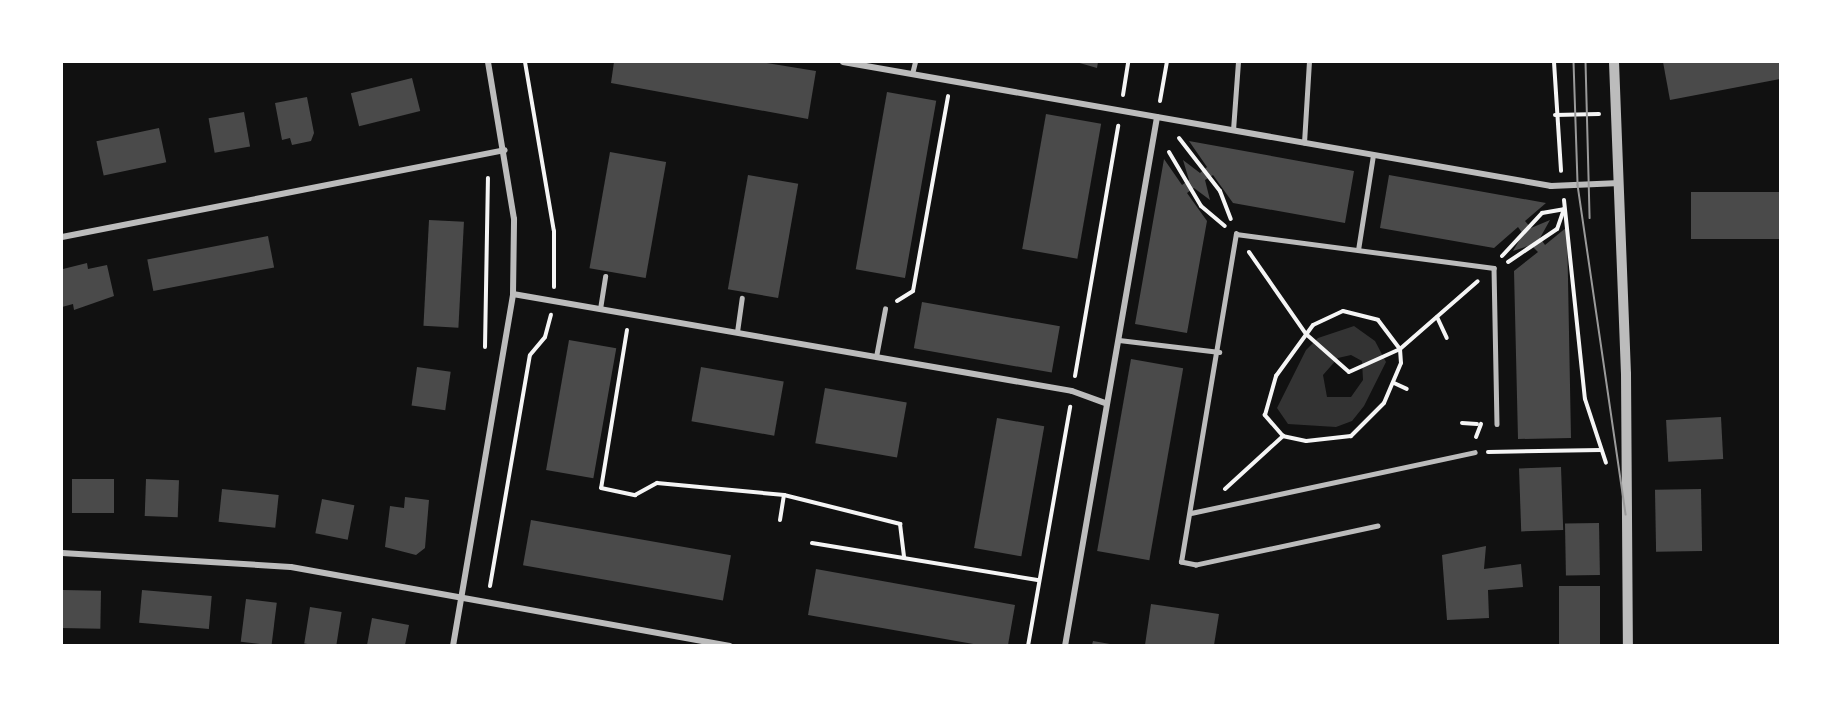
<!DOCTYPE html>
<style>
body{margin:0}
#map{position:relative;width:1842px;height:707px;overflow:hidden;background:#111;font-family:"Alegreya Sans",sans-serif}
div>[style]{position:absolute}
.water>*{inset:0;background:#333}
.building>*{inset:0;background:#4a4a4a;transform-origin:0 0}
.path>*{height:4px;margin:-2px;padding:0 2px;transform-origin:2px;border-radius:2px;background:#f5f5f5}
.service>*{height:4.5px;margin:-2.25px;padding:0 2.25px;transform-origin:2.25px;border-radius:2.25px;background:#bcbcbc}
.minor>*{height:6px;margin:-3px;padding:0 3px;transform-origin:3px;border-radius:3px;background:#bcbcbc}
.tertiary>*{height:10px;margin:-5px;padding:0 5px;transform-origin:5px;border-radius:5px;background:#bcbcbc}
.tram>*{height:1.5px;margin:-0.75px;padding:0 0.75px;transform-origin:0.75px;border-radius:0.75px;background:#9a9a9a}
span{translate:-50% -50%;white-space:nowrap;text-align:center;line-height:1.15;-webkit-text-stroke:5px #fff;paint-order:stroke}
.frame{position:absolute;inset:0;border:63px solid #fff;pointer-events:none}
</style>
<div id="map">
<div class="water">
<div style="clip-path:polygon(evenodd,1354px 326px,1375px 341px,1386px 362px,1364px 406px,1352px 421px,1336px 427px,1288px 424px,1277px 408px,1306px 350px,1318px 338px,1354px 326px,1351px 355px,1362px 361px,1363px 380px,1351px 397px,1327px 397px,1323px 375px,1338px 358px,1351px 355px)"></div>
</div>
<div class="building">
<div style="clip-path:polygon(614px 62px,760px 62px,816px 71px,808px 119px,611px 83px)"></div>
<div style="clip-path:polygon(1076px 62px,1098px 62px,1097px 68px)"></div>
<div style="clip-path:polygon(1663px 62px,1780px 62px,1780px 79px,1670px 100px)"></div>
<div style="left:412px;top:78px;width:34px;height:63px;rotate:76deg"></div>
<div style="left:887px;top:92px;width:50px;height:180px;rotate:10deg"></div>
<div style="clip-path:polygon(307px 97px,314px 133px,311px 141px,292px 145px,290px 138px,282px 140px,275px 103px)"></div>
<div style="left:244px;top:112px;width:35px;height:36px;rotate:80deg"></div>
<div style="left:1046px;top:114px;width:56px;height:137px;rotate:10deg"></div>
<div style="left:159px;top:128px;width:35px;height:64px;rotate:78deg"></div>
<div style="clip-path:polygon(1189px 141px,1354px 171px,1345px 223px,1233px 203px,1213px 175px,1205px 180px,1210px 200px,1194px 188px,1187px 193px,1207px 221px,1187px 333px,1135px 324px,1164px 159px,1182px 185px,1189px 180px,1183px 160px,1200px 173px,1207px 167px)"></div>
<div style="left:610px;top:152px;width:57px;height:118px;rotate:10deg"></div>
<div style="left:748px;top:175px;width:51px;height:116px;rotate:10deg"></div>
<div style="clip-path:polygon(1389px 175px,1546px 203px,1525px 221px,1531px 228px,1550px 220px,1540px 238px,1545px 245px,1567px 227px,1571px 438px,1518px 439px,1514px 271px,1538px 252px,1531px 245px,1513px 251px,1523px 234px,1518px 227px,1494px 248px,1380px 228px)"></div>
<div style="left:1780px;top:192px;width:47px;height:89px;rotate:90deg"></div>
<div style="left:429px;top:220px;width:35px;height:106px;rotate:3deg"></div>
<div style="left:268px;top:236px;width:32px;height:123px;rotate:79deg"></div>
<div style="clip-path:polygon(87px 263px,88px 269px,107px 265px,114px 296px,74px 310px,73px 304px,62px 307px,63px 269px)"></div>
<div style="left:922px;top:302px;width:140px;height:47px;rotate:10deg"></div>
<div style="left:569px;top:340px;width:48px;height:132px;rotate:10deg"></div>
<div style="left:1131px;top:359px;width:53px;height:195px;rotate:10deg"></div>
<div style="left:417px;top:367px;width:34px;height:39px;rotate:8deg"></div>
<div style="left:701px;top:367px;width:84px;height:55px;rotate:10deg"></div>
<div style="left:825px;top:388px;width:83px;height:56px;rotate:10deg"></div>
<div style="left:1721px;top:417px;width:42px;height:55px;rotate:87deg"></div>
<div style="left:997px;top:418px;width:48px;height:132px;rotate:10deg"></div>
<div style="left:1561px;top:467px;width:63px;height:42px;rotate:88deg"></div>
<div style="left:72px;top:479px;width:42px;height:34px"></div>
<div style="left:146px;top:479px;width:33px;height:37px;rotate:2deg"></div>
<div style="left:222px;top:489px;width:57px;height:33px;rotate:6deg"></div>
<div style="left:1701px;top:489px;width:62px;height:46px;rotate:89deg"></div>
<div style="clip-path:polygon(405px 497px,429px 500px,425px 548px,416px 555px,385px 547px,390px 506px,404px 508px)"></div>
<div style="left:322px;top:499px;width:33px;height:35px;rotate:11deg"></div>
<div style="left:531px;top:520px;width:203px;height:46px;rotate:10deg"></div>
<div style="left:1599px;top:523px;width:52px;height:34px;rotate:89deg"></div>
<div style="clip-path:polygon(1486px 546px,1484px 569px,1521px 564px,1523px 587px,1488px 590px,1489px 618px,1447px 620px,1442px 555px)"></div>
<div style="clip-path:polygon(816px 569px,1015px 605px,1008px 645px,979px 645px,808px 615px)"></div>
<div style="left:1559px;top:586px;width:41px;height:59px"></div>
<div style="left:62px;top:590px;width:39px;height:38px;rotate:1deg"></div>
<div style="left:142px;top:590px;width:70px;height:33px;rotate:5deg"></div>
<div style="left:246px;top:599px;width:31px;height:43px;rotate:7deg"></div>
<div style="clip-path:polygon(1151px 604px,1219px 614px,1214px 645px,1145px 645px)"></div>
<div style="left:310px;top:607px;width:32px;height:37px;rotate:9deg"></div>
<div style="clip-path:polygon(372px 618px,409px 625px,405px 645px,367px 645px)"></div>
<div style="clip-path:polygon(1093px 641px,1110px 644px,1110px 645px,1092px 645px)"></div>
</div>
<div class="path">
<div style="left:525px;top:62px;width:171px;rotate:80.3deg"></div>
<div style="left:554px;top:231px;width:56px;rotate:90deg"></div>
<div style="left:1554px;top:62px;width:109px;rotate:86.3deg"></div>
<div style="left:1123px;top:95px;width:33px;rotate:-81deg"></div>
<div style="left:1160px;top:101px;width:40px;rotate:-80deg"></div>
<div style="left:1555px;top:115px;width:44px;rotate:-1.3deg"></div>
<div style="left:1179px;top:138px;width:67px;rotate:52.3deg"></div>
<div style="left:1220px;top:191px;width:30px;rotate:69deg"></div>
<div style="left:1169px;top:152px;width:63px;rotate:59.3deg"></div>
<div style="left:1201px;top:206px;width:31px;rotate:40deg"></div>
<div style="left:1564px;top:200px;width:200px;rotate:84deg"></div>
<div style="left:1585px;top:399px;width:67px;rotate:71.8deg"></div>
<div style="left:1249px;top:252px;width:100px;rotate:55.2deg"></div>
<div style="left:1306px;top:334px;width:57px;rotate:41.5deg"></div>
<div style="left:1349px;top:372px;width:56px;rotate:-24.3deg"></div>
<div style="left:1400px;top:349px;width:103px;rotate:-41.1deg"></div>
<div style="left:1502px;top:256px;width:59px;rotate:-47.1deg"></div>
<div style="left:1542px;top:213px;width:22px;rotate:-10deg"></div>
<div style="left:1564px;top:209px;width:21px;rotate:109deg"></div>
<div style="left:1557px;top:229px;width:59px;rotate:146deg"></div>
<div style="left:897px;top:301px;width:19px;rotate:-32deg"></div>
<div style="left:913px;top:291px;width:198px;rotate:-79.8deg"></div>
<div style="left:1343px;top:311px;width:36px;rotate:14deg"></div>
<div style="left:1378px;top:320px;width:36px;rotate:53deg"></div>
<div style="left:1400px;top:349px;width:14px;rotate:86deg"></div>
<div style="left:1401px;top:363px;width:43px;rotate:113deg"></div>
<div style="left:1384px;top:403px;width:47px;rotate:135deg"></div>
<div style="left:1351px;top:436px;width:45px;rotate:173.7deg"></div>
<div style="left:1306px;top:441px;width:24px;rotate:-168deg"></div>
<div style="left:1283px;top:436px;width:28px;rotate:-131deg"></div>
<div style="left:1265px;top:415px;width:41px;rotate:-74.2deg"></div>
<div style="left:1276px;top:376px;width:63px;rotate:-54deg"></div>
<div style="left:1313px;top:325px;width:33px;rotate:-25deg"></div>
<div style="left:1437px;top:317px;width:23px;rotate:65deg"></div>
<div style="left:627px;top:330px;width:160px;rotate:99.3deg"></div>
<div style="left:601px;top:488px;width:35px;rotate:12deg"></div>
<div style="left:635px;top:495px;width:25px;rotate:-29deg"></div>
<div style="left:657px;top:483px;width:128px;rotate:5.4deg"></div>
<div style="left:784px;top:495px;width:120px;rotate:14deg"></div>
<div style="left:900px;top:524px;width:34px;rotate:83deg"></div>
<div style="left:485px;top:347px;width:169px;rotate:-89deg"></div>
<div style="left:1075px;top:376px;width:254px;rotate:-80.2deg"></div>
<div style="left:1394px;top:383px;width:14px;rotate:25deg"></div>
<div style="left:1462px;top:423px;width:15px;rotate:4deg"></div>
<div style="left:1476px;top:437px;width:14px;rotate:-69deg"></div>
<div style="left:1488px;top:452px;width:113px;rotate:-1deg"></div>
<div style="left:1225px;top:489px;width:79px;rotate:-42.4deg"></div>
<div style="left:780px;top:520px;width:25px;rotate:-81deg"></div>
<div style="left:812px;top:543px;width:230px;rotate:9.3deg"></div>
<div style="left:490px;top:586px;width:234px;rotate:-80.2deg"></div>
<div style="left:530px;top:355px;width:23px;rotate:-50deg"></div>
<div style="left:545px;top:337px;width:23px;rotate:-75deg"></div>
<div style="left:1028px;top:646px;width:243px;rotate:-80deg"></div>
</div>
<div class="service">
<div style="left:912px;top:74px;width:12px;rotate:-76deg"></div>
<div style="left:1233px;top:130px;width:68px;rotate:-85.8deg"></div>
<div style="left:1304px;top:143px;width:81px;rotate:-86.5deg"></div>
<div style="left:1358px;top:250px;width:96px;rotate:-81deg"></div>
<div style="left:600px;top:309px;width:33px;rotate:-81deg"></div>
<div style="left:737px;top:332px;width:34px;rotate:-82deg"></div>
<div style="left:1119px;top:340px;width:101px;rotate:6.8deg"></div>
<div style="left:876px;top:357px;width:49px;rotate:-79.4deg"></div>
<div style="left:1191px;top:513px;width:290px;rotate:-12.1deg"></div>
<div style="left:1378px;top:526px;width:186px;rotate:167.9deg"></div>
<div style="left:1196px;top:565px;width:15px;rotate:-169deg"></div>
<div style="left:1181px;top:562px;width:333px;rotate:-80.5deg"></div>
<div style="left:1236px;top:234px;width:260px;rotate:7.5deg"></div>
<div style="left:1494px;top:268px;width:156px;rotate:88.9deg"></div>
</div>
<div class="minor">
<div style="left:843px;top:62px;width:719px;rotate:9.93deg"></div>
<div style="left:1551px;top:186px;width:69px;rotate:-2.5deg"></div>
<div style="left:62px;top:237px;width:451px;rotate:-11.1deg"></div>
<div style="left:513px;top:294px;width:567px;rotate:9.84deg"></div>
<div style="left:1072px;top:391px;width:37px;rotate:20deg"></div>
<div style="left:62px;top:553px;width:229px;rotate:3.5deg"></div>
<div style="left:291px;top:567px;width:446px;rotate:10.2deg"></div>
<div style="left:453px;top:646px;width:357px;rotate:-80.3deg"></div>
<div style="left:513px;top:294px;width:75px;rotate:-89.2deg"></div>
<div style="left:514px;top:219px;width:159px;rotate:-99.4deg"></div>
<div style="left:1065px;top:646px;width:537px;rotate:-80.13deg"></div>
</div>
<div class="tertiary">
<div style="left:1614px;top:62px;width:312px;rotate:87.8deg"></div>
<div style="left:1626px;top:374px;width:272px;rotate:89.6deg"></div>
</div>
<div class="tram">
<div style="left:1574px;top:62px;width:123px;rotate:88.1deg"></div>
<div style="left:1578px;top:185px;width:333px;rotate:81.7deg"></div>
<div style="left:1586px;top:62px;width:156px;rotate:88.5deg"></div>
</div>
<div class="frame"></div>
</div>
